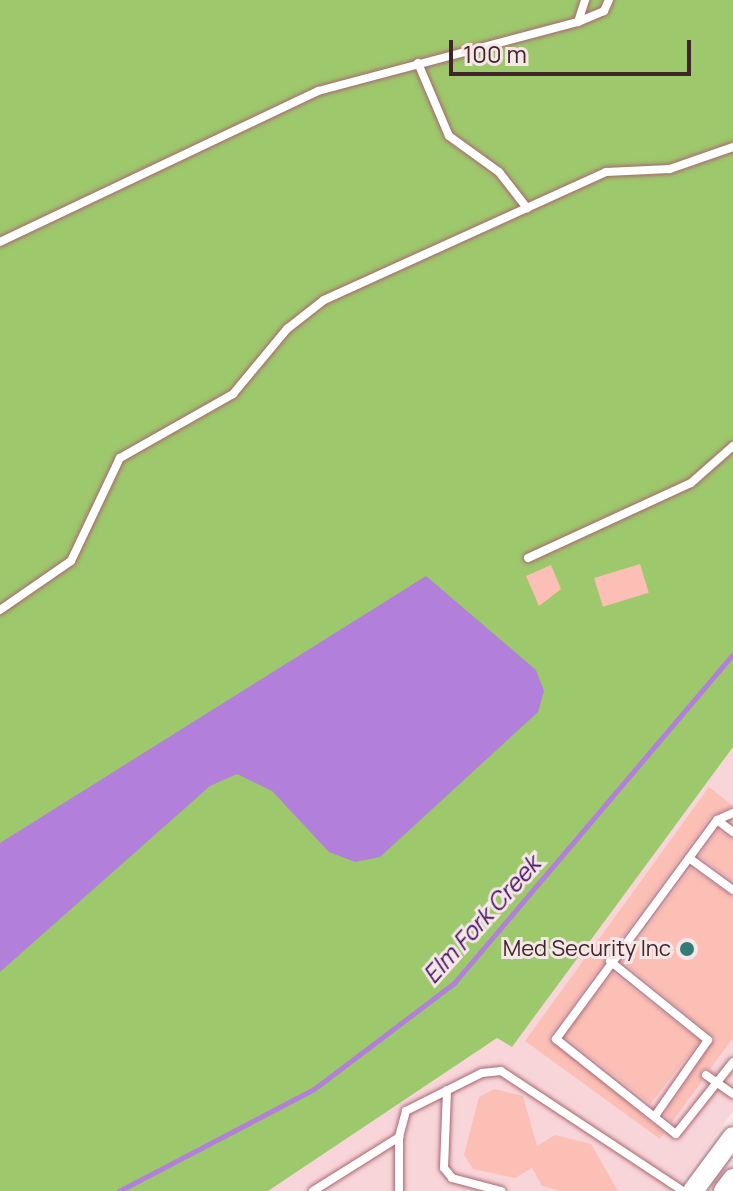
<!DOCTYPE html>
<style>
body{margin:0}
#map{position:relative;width:733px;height:1191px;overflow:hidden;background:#f5e6e7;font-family:Manrope,sans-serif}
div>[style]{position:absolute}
.built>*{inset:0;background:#f8d5d9}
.green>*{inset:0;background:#9ec86c}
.water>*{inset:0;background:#b27fda}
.stream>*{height:5px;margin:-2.5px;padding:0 2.5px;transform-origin:2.5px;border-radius:2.5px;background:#b27fda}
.building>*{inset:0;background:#fbbfb6;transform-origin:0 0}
.roads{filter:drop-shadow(0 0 2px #aa6671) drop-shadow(0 0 2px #aa6671)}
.service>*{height:8px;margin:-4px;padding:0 4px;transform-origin:4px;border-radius:4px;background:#fff}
.tertiary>*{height:20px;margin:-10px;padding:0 10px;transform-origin:10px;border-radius:10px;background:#fff}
.dots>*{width:22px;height:22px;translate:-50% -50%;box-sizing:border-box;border:4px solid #f5e6e7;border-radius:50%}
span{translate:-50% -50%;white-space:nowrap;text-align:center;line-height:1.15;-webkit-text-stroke:6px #f5e6e7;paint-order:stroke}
.poi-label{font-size:22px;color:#42252a}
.right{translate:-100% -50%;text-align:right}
.water-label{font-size:24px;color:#461265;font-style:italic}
.scale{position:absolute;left:449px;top:40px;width:242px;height:36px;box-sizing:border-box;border:4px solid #42252a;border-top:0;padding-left:10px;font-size:24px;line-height:28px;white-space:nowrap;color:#42252a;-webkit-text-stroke:6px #f5e6e7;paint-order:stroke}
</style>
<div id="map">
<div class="built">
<div style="clip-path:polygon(733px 747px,733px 1111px,675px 1191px,268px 1191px,497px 1038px,512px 1047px)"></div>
</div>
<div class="green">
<div style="clip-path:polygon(0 0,733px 0,733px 747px,512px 1047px,497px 1038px,268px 1191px,0 1191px)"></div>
</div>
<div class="water">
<div style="clip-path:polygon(426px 576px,536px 670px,544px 691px,538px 712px,380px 857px,355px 862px,329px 852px,272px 791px,237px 774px,210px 786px,0 972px,0 843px)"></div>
</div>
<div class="stream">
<div style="left:119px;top:1191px;width:220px;rotate:-27.6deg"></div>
<div style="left:314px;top:1089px;width:176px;rotate:-37.1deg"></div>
<div style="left:454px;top:983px;width:431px;rotate:-49.7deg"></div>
</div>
<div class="building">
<div style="left:640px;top:564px;width:30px;height:48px;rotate:73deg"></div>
<div style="clip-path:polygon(551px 565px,561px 589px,539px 606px,526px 576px)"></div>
<div style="clip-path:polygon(709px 787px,733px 806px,711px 816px,549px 1037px,664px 1133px,660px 1139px,525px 1041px)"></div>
<div style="clip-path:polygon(718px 830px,733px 839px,733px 881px,699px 856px)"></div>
<div style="clip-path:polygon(691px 868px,733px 897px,733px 1038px,710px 1069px,701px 1070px,702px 1081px,672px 1122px,664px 1115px,715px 1038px,622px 961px)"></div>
<div style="left:613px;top:973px;width:110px;height:80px;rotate:38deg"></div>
<div style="clip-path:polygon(494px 1089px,523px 1096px,537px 1146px,555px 1135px,591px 1144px,618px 1191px,561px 1191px,542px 1186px,532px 1168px,515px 1178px,473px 1169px,464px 1155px,479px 1097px)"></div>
</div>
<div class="roads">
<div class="service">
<div style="left:578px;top:22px;width:23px;rotate:-72deg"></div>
<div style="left:418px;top:63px;width:79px;rotate:67deg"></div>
<div style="left:449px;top:136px;width:62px;rotate:35.8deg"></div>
<div style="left:499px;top:172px;width:46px;rotate:52.1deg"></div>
<div style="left:0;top:242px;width:352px;rotate:-25.4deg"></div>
<div style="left:318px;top:91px;width:269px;rotate:-14.9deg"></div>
<div style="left:578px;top:22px;width:28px;rotate:-23deg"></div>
<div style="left:604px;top:11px;width:12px;rotate:-66deg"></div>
<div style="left:528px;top:558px;width:179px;rotate:-24.7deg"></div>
<div style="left:691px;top:483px;width:56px;rotate:-41.4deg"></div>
<div style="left:0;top:610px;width:86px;rotate:-34.6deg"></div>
<div style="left:71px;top:561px;width:114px;rotate:-64.6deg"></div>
<div style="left:120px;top:458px;width:130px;rotate:-29.5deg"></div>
<div style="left:233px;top:394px;width:85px;rotate:-50.3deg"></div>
<div style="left:287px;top:329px;width:47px;rotate:-38.1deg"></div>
<div style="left:324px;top:300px;width:310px;rotate:-24.4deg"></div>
<div style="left:606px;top:172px;width:64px;rotate:-2.7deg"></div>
<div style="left:670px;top:169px;width:67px;rotate:-19.2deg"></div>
<div style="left:733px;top:813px;width:17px;rotate:156deg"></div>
<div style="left:717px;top:820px;width:272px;rotate:126.3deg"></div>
<div style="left:556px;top:1039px;width:153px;rotate:38.4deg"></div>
<div style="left:676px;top:1134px;width:92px;rotate:-51.6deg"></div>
<div style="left:717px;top:820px;width:20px;rotate:37deg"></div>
<div style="left:689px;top:858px;width:54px;rotate:36deg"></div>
<div style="left:610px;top:961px;width:126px;rotate:38.9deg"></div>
<div style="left:708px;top:1040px;width:93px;rotate:124.9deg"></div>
<div style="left:706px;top:1075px;width:33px;rotate:35deg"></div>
<div style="left:447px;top:1090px;width:78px;rotate:92.2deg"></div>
<div style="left:444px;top:1168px;width:13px;rotate:51deg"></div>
<div style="left:452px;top:1178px;width:51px;rotate:14.9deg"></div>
<div style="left:399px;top:1137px;width:27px;rotate:-75deg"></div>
<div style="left:406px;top:1111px;width:85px;rotate:-26.6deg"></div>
<div style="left:482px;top:1073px;width:19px;rotate:-6deg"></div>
<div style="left:501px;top:1071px;width:218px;rotate:33.4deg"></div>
<div style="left:313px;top:1191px;width:102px;rotate:-32.1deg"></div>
<div style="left:399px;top:1137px;width:54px;rotate:90deg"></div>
</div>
<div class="tertiary">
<div style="left:693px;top:1191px;width:67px;rotate:-53.5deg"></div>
<div style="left:724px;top:1191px;width:15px;rotate:-53deg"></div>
</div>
</div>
<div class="dots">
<div style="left:687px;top:949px;background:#337b76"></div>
</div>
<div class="poi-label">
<span class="right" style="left:671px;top:949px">Med Security Inc</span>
</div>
<div class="water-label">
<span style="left:481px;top:919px;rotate:-48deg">Elm Fork Creek</span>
</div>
<div class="scale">100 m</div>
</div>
